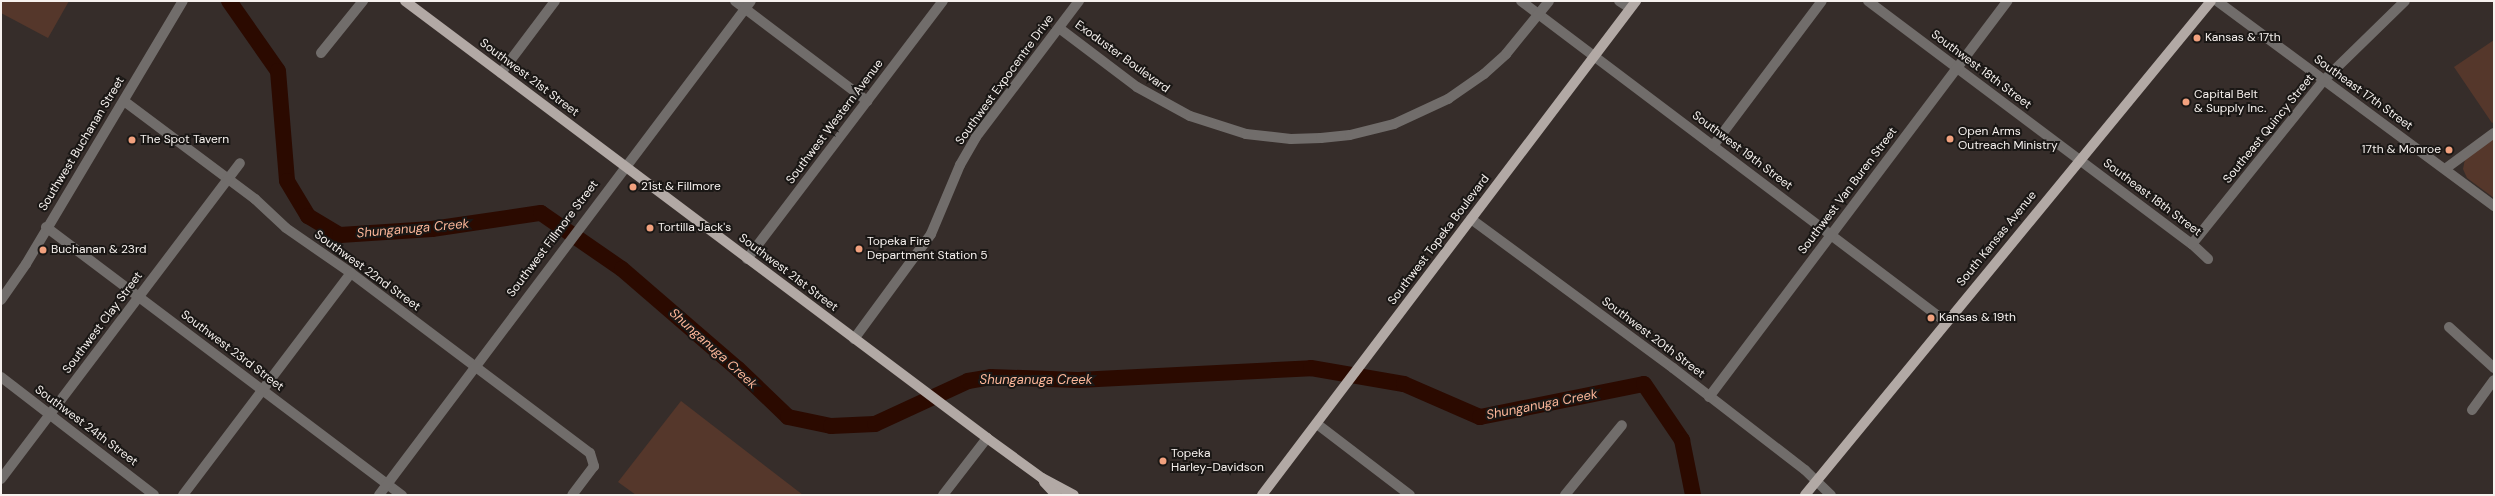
<!DOCTYPE html>
<style>
body{margin:0}
#map{position:relative;width:2495px;height:496px;overflow:hidden;background:#362d2a;font-family:"DM Sans",sans-serif}
div>[style]{position:absolute}
.green>*{inset:0;background:#55372b}
.river>*{height:16px;margin:-8px;padding:0 8px;transform-origin:8px;border-radius:8px;background:#2b0a00}
.minor>*{height:10px;margin:-5px;padding:0 5px;transform-origin:5px;border-radius:5px;background:#716d6b}
.major>*{height:10px;margin:-5px;padding:0 5px;transform-origin:5px;border-radius:5px;background:#b2a9a5}
.dots>*{width:11px;height:11px;translate:-50% -50%;box-sizing:border-box;border:2px solid #1a1715;border-radius:50%}
span{translate:-50% -50%;white-space:nowrap;text-align:center;line-height:1.15;-webkit-text-stroke:4px #1a1715;paint-order:stroke}
.poi-label{font-size:12px;color:#f6f1ee}
.left{translate:0 -50%;text-align:left}
.right{translate:-100% -50%;text-align:right}
.street-label{font-size:12px;color:#f6f1ee}
.water-label{font-size:13px;color:#fcb699;font-style:italic}
.frame{position:absolute;inset:0;border:2px solid #f6f1ee;pointer-events:none}
</style>
<div id="map">
<div class="green">
<div style="clip-path:polygon(1px 1px,69px 1px,48px 38px,1px 13px)"></div>
<div style="clip-path:polygon(2494px 40px,2494px 122px,2492px 123px,2454px 67px)"></div>
<div style="clip-path:polygon(2494px 138px,2494px 198px,2467px 178px,2463px 169px,2465px 159px)"></div>
<div style="clip-path:polygon(681px 401px,803px 495px,636px 495px,618px 482px)"></div>
</div>
<div class="river">
<div style="left:229px;top:1px;width:85px;rotate:55deg"></div>
<div style="left:278px;top:71px;width:110px;rotate:85.3deg"></div>
<div style="left:287px;top:181px;width:41px;rotate:59deg"></div>
<div style="left:308px;top:216px;width:37px;rotate:31deg"></div>
<div style="left:340px;top:235px;width:92px;rotate:-3.7deg"></div>
<div style="left:432px;top:229px;width:110px;rotate:-8.4deg"></div>
<div style="left:541px;top:213px;width:98px;rotate:34.7deg"></div>
<div style="left:622px;top:269px;width:153px;rotate:40.8deg"></div>
<div style="left:738px;top:369px;width:69px;rotate:43.8deg"></div>
<div style="left:788px;top:417px;width:44px;rotate:11.8deg"></div>
<div style="left:831px;top:426px;width:44px;rotate:-2.6deg"></div>
<div style="left:875px;top:424px;width:102px;rotate:-24.8deg"></div>
<div style="left:968px;top:381px;width:23px;rotate:-10deg"></div>
<div style="left:991px;top:377px;width:87px;rotate:2deg"></div>
<div style="left:1078px;top:380px;width:233px;rotate:-2.9deg"></div>
<div style="left:1311px;top:368px;width:94px;rotate:9.8deg"></div>
<div style="left:1404px;top:384px;width:83px;rotate:23.5deg"></div>
<div style="left:1480px;top:417px;width:167px;rotate:-11.4deg"></div>
<div style="left:1644px;top:384px;width:68px;rotate:55.8deg"></div>
<div style="left:1682px;top:440px;width:56px;rotate:78.7deg"></div>
</div>
<div class="minor">
<div style="left:735px;top:1px;width:166px;rotate:37.1deg"></div>
<div style="left:1521px;top:1px;width:533px;rotate:37.06deg"></div>
<div style="left:1619px;top:1px;width:13px;rotate:32deg"></div>
<div style="left:1868px;top:1px;width:405px;rotate:36.9deg"></div>
<div style="left:2192px;top:244px;width:22px;rotate:43deg"></div>
<div style="left:2217px;top:1px;width:345px;rotate:36.5deg"></div>
<div style="left:1059px;top:28px;width:98px;rotate:37.1deg"></div>
<div style="left:1137px;top:87px;width:60px;rotate:28.7deg"></div>
<div style="left:1190px;top:116px;width:59px;rotate:17.8deg"></div>
<div style="left:1246px;top:134px;width:45px;rotate:6.3deg"></div>
<div style="left:1291px;top:139px;width:30px;rotate:-2deg"></div>
<div style="left:1321px;top:138px;width:29px;rotate:-6deg"></div>
<div style="left:1350px;top:135px;width:45px;rotate:-14deg"></div>
<div style="left:1394px;top:124px;width:60px;rotate:-24.8deg"></div>
<div style="left:1448px;top:99px;width:44px;rotate:-34.8deg"></div>
<div style="left:1484px;top:74px;width:30px;rotate:-42deg"></div>
<div style="left:1506px;top:54px;width:68px;rotate:-50.9deg"></div>
<div style="left:321px;top:53px;width:67px;rotate:-51.1deg"></div>
<div style="left:501px;top:73px;width:90px;rotate:-53.1deg"></div>
<div style="left:124px;top:101px;width:164px;rotate:36.8deg"></div>
<div style="left:255px;top:199px;width:42px;rotate:43.1deg"></div>
<div style="left:286px;top:228px;width:79px;rotate:34.7deg"></div>
<div style="left:351px;top:273px;width:299px;rotate:37deg"></div>
<div style="left:590px;top:453px;width:14px;rotate:73deg"></div>
<div style="left:594px;top:466px;width:36px;rotate:127deg"></div>
<div style="left:1713px;top:146px;width:181px;rotate:-53.1deg"></div>
<div style="left:2445px;top:169px;width:61px;rotate:-36.3deg"></div>
<div style="left:1471px;top:219px;width:251px;rotate:36.4deg"></div>
<div style="left:1673px;top:368px;width:167px;rotate:37.7deg"></div>
<div style="left:1805px;top:470px;width:36px;rotate:44deg"></div>
<div style="left:46px;top:227px;width:446px;rotate:37deg"></div>
<div style="left:2192px;top:244px;width:211px;rotate:-51.2deg"></div>
<div style="left:2324px;top:80px;width:113px;rotate:-44.3deg"></div>
<div style="left:747px;top:259px;width:324px;rotate:-52.8deg"></div>
<div style="left:1px;top:300px;width:44px;rotate:-55.2deg"></div>
<div style="left:26px;top:264px;width:306px;rotate:-59.2deg"></div>
<div style="left:2449px;top:327px;width:61px;rotate:42.3deg"></div>
<div style="left:854px;top:339px;width:130px;rotate:-53.7deg"></div>
<div style="left:931px;top:234px;width:75px;rotate:-67.2deg"></div>
<div style="left:960px;top:165px;width:32px;rotate:-60deg"></div>
<div style="left:976px;top:137px;width:171px;rotate:-52.9deg"></div>
<div style="left:1px;top:377px;width:193px;rotate:37.6deg"></div>
<div style="left:1709px;top:397px;width:496px;rotate:-53deg"></div>
<div style="left:2472px;top:410px;width:37px;rotate:-54deg"></div>
<div style="left:1317px;top:424px;width:117px;rotate:37.4deg"></div>
<div style="left:1px;top:479px;width:396px;rotate:-52.9deg"></div>
<div style="left:183px;top:495px;width:278px;rotate:-52.9deg"></div>
<div style="left:379px;top:495px;width:618px;rotate:-53.02deg"></div>
<div style="left:943px;top:495px;width:72px;rotate:-52.3deg"></div>
<div style="left:1565px;top:495px;width:90px;rotate:-50.8deg"></div>
</div>
<div class="major">
<div style="left:405px;top:1px;width:728px;rotate:36.9deg"></div>
<div style="left:987px;top:438px;width:68px;rotate:36deg"></div>
<div style="left:1042px;top:478px;width:36px;rotate:28deg"></div>
<div style="left:1044px;top:482px;width:18px;rotate:47deg"></div>
<div style="left:1262px;top:495px;width:620px;rotate:-52.87deg"></div>
<div style="left:1805px;top:495px;width:639px;rotate:-50.58deg"></div>
</div>
<div class="dots">
<div style="left:2197px;top:38px;background:#f2a17e"></div>
<div style="left:2186px;top:102px;background:#f2a17e"></div>
<div style="left:1950px;top:139px;background:#f2a17e"></div>
<div style="left:132px;top:140px;background:#f2a17e"></div>
<div style="left:2449px;top:150px;background:#f2a17e"></div>
<div style="left:633px;top:187px;background:#f2a17e"></div>
<div style="left:650px;top:228px;background:#f2a17e"></div>
<div style="left:859px;top:249px;background:#f2a17e"></div>
<div style="left:43px;top:250px;background:#f2a17e"></div>
<div style="left:1931px;top:318px;background:#f2a17e"></div>
<div style="left:1163px;top:461px;background:#f2a17e"></div>
</div>
<div class="poi-label">
<span class="left" style="left:2205px;top:38px">Kansas &amp; 17th</span>
<span class="left" style="left:2194px;top:102px">Capital Belt<br>&amp; Supply Inc.</span>
<span class="left" style="left:1958px;top:139px">Open Arms<br>Outreach Ministry</span>
<span class="left" style="left:140px;top:140px">The Spot Tavern</span>
<span class="right" style="left:2441px;top:150px">17th &amp; Monroe</span>
<span class="left" style="left:641px;top:187px">21st &amp; Fillmore</span>
<span class="left" style="left:658px;top:228px">Tortilla Jack's</span>
<span class="left" style="left:867px;top:249px">Topeka Fire<br>Department Station 5</span>
<span class="left" style="left:51px;top:250px">Buchanan &amp; 23rd</span>
<span class="left" style="left:1939px;top:318px">Kansas &amp; 19th</span>
<span class="left" style="left:1171px;top:461px">Topeka<br>Harley-Davidson</span>
</div>
<div class="street-label">
<span style="left:1122px;top:57px;rotate:36deg">Exoduster Boulevard</span>
<span style="left:1981px;top:70px;rotate:37deg">Southwest 18th Street</span>
<span style="left:529px;top:78px;rotate:37deg">Southwest 21st Street</span>
<span style="left:1005px;top:80px;rotate:-54deg">Southwest Expocentre Drive</span>
<span style="left:2363px;top:93px;rotate:36deg">Southeast 17th Street</span>
<span style="left:835px;top:122px;rotate:-53deg">Southwest Western Avenue</span>
<span style="left:2269px;top:129px;rotate:-51deg">Southeast Quincy Street</span>
<span style="left:82px;top:144px;rotate:-59deg">Southwest Buchanan Street</span>
<span style="left:1742px;top:151px;rotate:37deg">Southwest 19th Street</span>
<span style="left:1848px;top:191px;rotate:-53deg">Southwest Van Buren Street</span>
<span style="left:2152px;top:198px;rotate:37deg">Southeast 18th Street</span>
<span style="left:553px;top:239px;rotate:-53deg">Southwest Fillmore Street</span>
<span style="left:1997px;top:239px;rotate:-51deg">South Kansas Avenue</span>
<span style="left:1439px;top:240px;rotate:-53deg">Southwest Topeka Boulevard</span>
<span style="left:367px;top:271px;rotate:36deg">Southwest 22nd Street</span>
<span style="left:788px;top:273px;rotate:37deg">Southwest 21st Street</span>
<span style="left:103px;top:323px;rotate:-53deg">Southwest Clay Street</span>
<span style="left:1653px;top:338px;rotate:37deg">Southwest 20th Street</span>
<span style="left:232px;top:351px;rotate:37deg">Southwest 23rd Street</span>
<span style="left:86px;top:426px;rotate:37deg">Southwest 24th Street</span>
</div>
<div class="water-label">
<span style="left:413px;top:229px;rotate:-5deg">Shunganuga Creek</span>
<span style="left:713px;top:349px;rotate:42deg">Shunganuga Creek</span>
<span style="left:1036px;top:380px">Shunganuga Creek</span>
<span style="left:1542px;top:405px;rotate:-11deg">Shunganuga Creek</span>
</div>
<div class="frame"></div>
</div>
